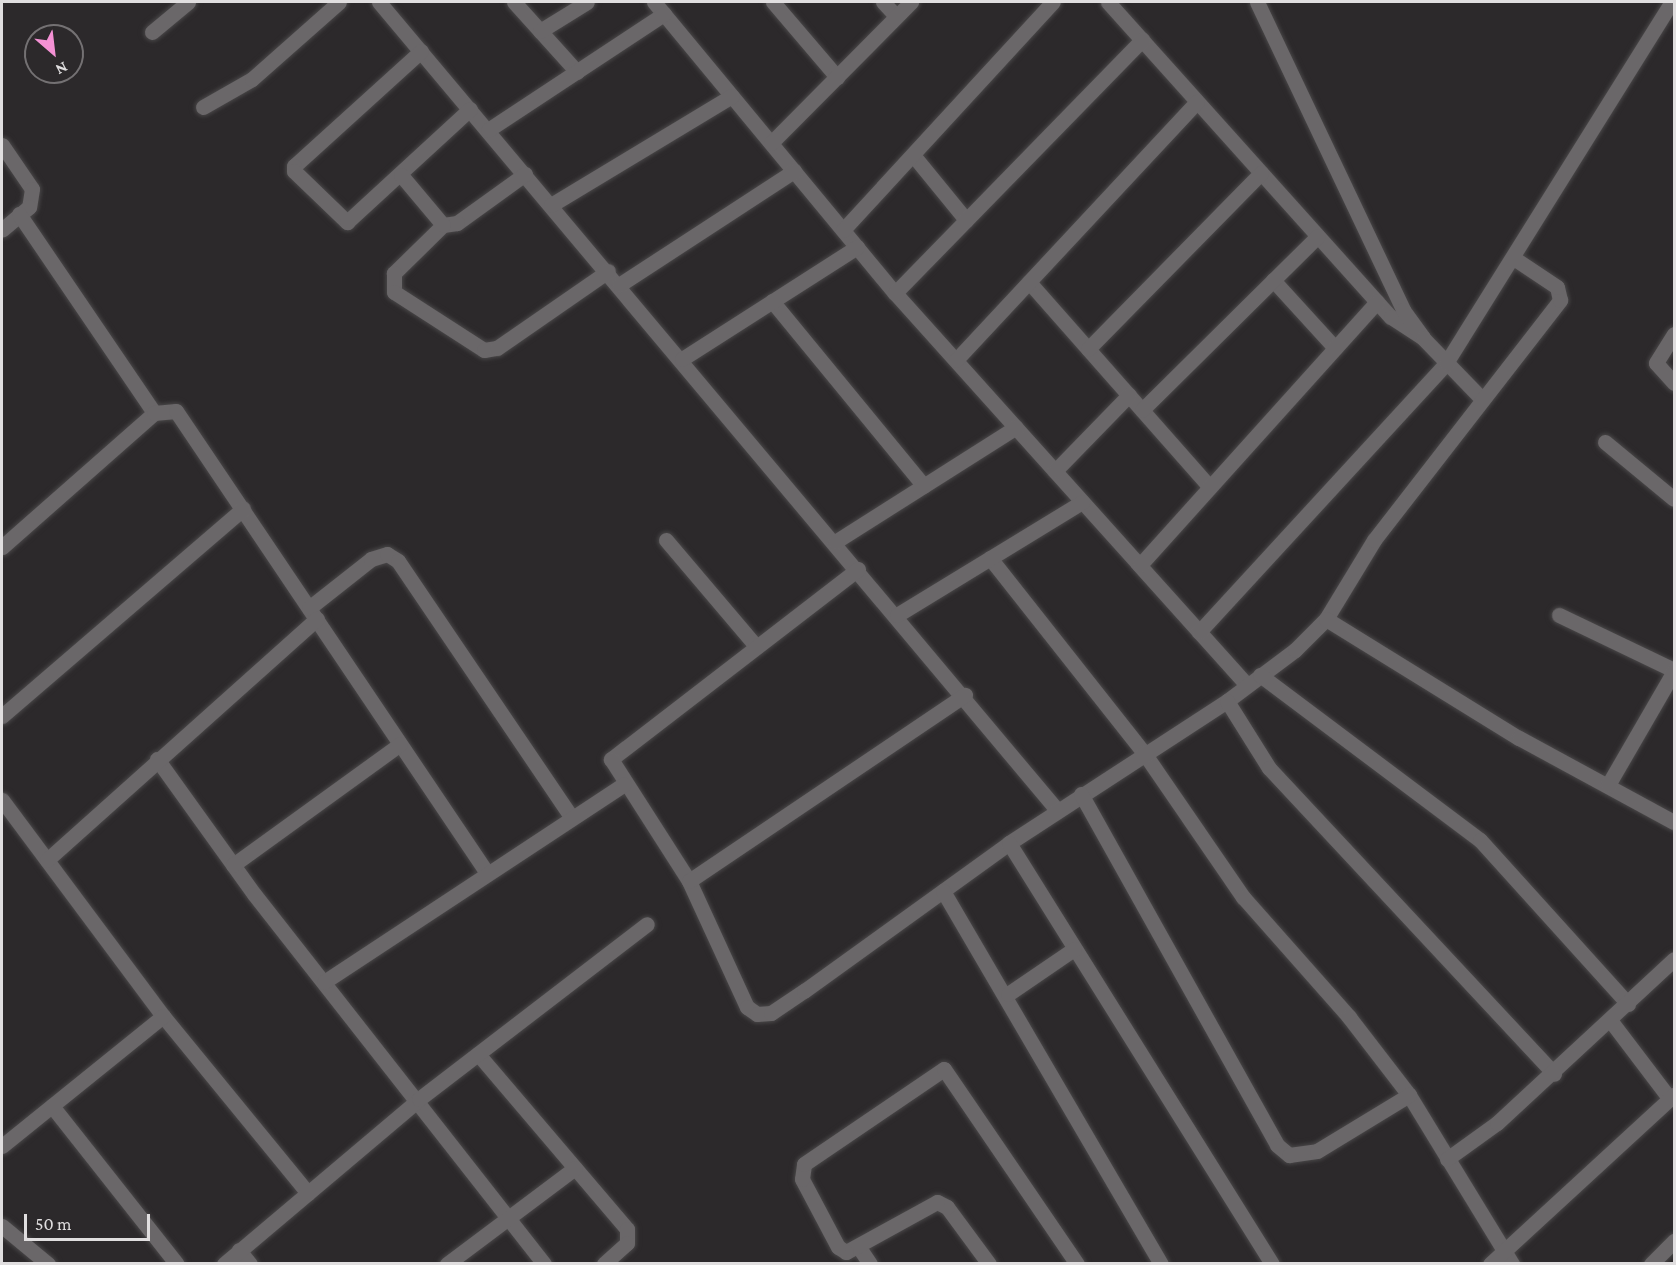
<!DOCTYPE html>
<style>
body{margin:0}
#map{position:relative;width:1676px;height:1265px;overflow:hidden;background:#2c292b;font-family:"Crimson Pro",serif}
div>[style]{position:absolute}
.roads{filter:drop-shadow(0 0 2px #494748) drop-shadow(0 0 2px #494748)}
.minor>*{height:15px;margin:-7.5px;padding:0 7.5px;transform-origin:7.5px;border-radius:7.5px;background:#6a6769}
span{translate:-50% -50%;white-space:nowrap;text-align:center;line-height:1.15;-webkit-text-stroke:6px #2c292b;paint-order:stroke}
.frame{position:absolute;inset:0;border:3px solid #e0dedf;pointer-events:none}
.north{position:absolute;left:24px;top:24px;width:60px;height:60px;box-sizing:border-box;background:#2c292b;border:2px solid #747173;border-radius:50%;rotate:152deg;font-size:16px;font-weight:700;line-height:24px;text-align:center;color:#e0dedf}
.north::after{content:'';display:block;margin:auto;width:21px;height:27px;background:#f491d4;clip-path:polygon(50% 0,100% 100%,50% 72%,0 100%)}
.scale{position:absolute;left:24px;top:1214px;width:126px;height:27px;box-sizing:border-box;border:3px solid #e0dedf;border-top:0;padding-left:8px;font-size:18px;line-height:21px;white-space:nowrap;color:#e0dedf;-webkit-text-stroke:4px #2c292b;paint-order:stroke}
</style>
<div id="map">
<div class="roads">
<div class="minor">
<div style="left:379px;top:2px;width:1055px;rotate:50deg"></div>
<div style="left:514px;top:2px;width:94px;rotate:48deg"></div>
<div style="left:654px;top:2px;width:378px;rotate:50.4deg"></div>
<div style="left:895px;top:293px;width:527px;rotate:48.08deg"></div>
<div style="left:773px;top:2px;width:99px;rotate:49.5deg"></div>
<div style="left:883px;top:2px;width:19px;rotate:47deg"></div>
<div style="left:1108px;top:2px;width:423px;rotate:48.1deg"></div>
<div style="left:1391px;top:317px;width:38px;rotate:33deg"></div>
<div style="left:1257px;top:2px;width:341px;rotate:64.6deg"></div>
<div style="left:1403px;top:310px;width:34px;rotate:54deg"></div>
<div style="left:1423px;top:338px;width:85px;rotate:46deg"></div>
<div style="left:540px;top:31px;width:55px;rotate:-31.7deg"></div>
<div style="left:152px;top:32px;width:47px;rotate:-39.8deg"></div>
<div style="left:421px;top:51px;width:171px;rotate:137.8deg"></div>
<div style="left:294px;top:166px;width:5px;rotate:90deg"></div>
<div style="left:294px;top:171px;width:74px;rotate:43.9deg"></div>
<div style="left:347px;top:222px;width:167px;rotate:-42.6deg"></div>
<div style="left:203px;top:107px;width:56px;rotate:-29.7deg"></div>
<div style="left:252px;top:79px;width:116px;rotate:-41.5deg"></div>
<div style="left:488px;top:130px;width:211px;rotate:-33.4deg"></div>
<div style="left:771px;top:143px;width:199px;rotate:-45.2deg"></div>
<div style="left:2px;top:145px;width:53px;rotate:55.7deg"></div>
<div style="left:32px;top:189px;width:18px;rotate:99deg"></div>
<div style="left:29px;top:207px;width:35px;rotate:140deg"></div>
<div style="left:913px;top:155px;width:84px;rotate:50.8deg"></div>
<div style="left:525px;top:174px;width:84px;rotate:144.2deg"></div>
<div style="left:457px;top:223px;width:14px;rotate:172deg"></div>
<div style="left:443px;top:225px;width:69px;rotate:135.6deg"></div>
<div style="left:394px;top:273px;width:19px;rotate:90deg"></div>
<div style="left:394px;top:292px;width:107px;rotate:32.8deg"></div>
<div style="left:484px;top:350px;width:13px;rotate:-9deg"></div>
<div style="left:497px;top:348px;width:135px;rotate:-34.7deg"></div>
<div style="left:401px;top:175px;width:65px;rotate:50deg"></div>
<div style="left:551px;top:205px;width:211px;rotate:-31.1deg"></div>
<div style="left:19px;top:214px;width:240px;rotate:55.8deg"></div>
<div style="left:843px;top:230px;width:310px;rotate:-47.4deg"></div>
<div style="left:1273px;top:280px;width:92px;rotate:47.6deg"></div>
<div style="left:1029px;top:282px;width:273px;rotate:48.6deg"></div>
<div style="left:619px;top:285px;width:209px;rotate:-33.1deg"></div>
<div style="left:895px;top:293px;width:354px;rotate:-45.7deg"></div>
<div style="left:772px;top:301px;width:239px;rotate:50.6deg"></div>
<div style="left:1674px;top:334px;width:34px;rotate:122deg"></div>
<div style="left:1656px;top:363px;width:27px;rotate:48deg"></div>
<div style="left:1088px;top:349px;width:247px;rotate:-45.5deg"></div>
<div style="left:682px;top:359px;width:208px;rotate:-32.6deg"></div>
<div style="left:956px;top:360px;width:353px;rotate:-47deg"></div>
<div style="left:1142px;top:410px;width:247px;rotate:-44.7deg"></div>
<div style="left:1605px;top:442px;width:89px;rotate:39.6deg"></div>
<div style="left:1055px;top:471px;width:106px;rotate:-45.8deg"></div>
<div style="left:666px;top:540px;width:139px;rotate:49.7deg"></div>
<div style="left:835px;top:542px;width:214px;rotate:-32.4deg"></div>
<div style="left:2px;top:547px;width:203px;rotate:-41.4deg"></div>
<div style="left:154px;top:413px;width:22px;rotate:-5deg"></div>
<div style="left:176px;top:411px;width:557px;rotate:56.05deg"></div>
<div style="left:990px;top:558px;width:248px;rotate:51.7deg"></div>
<div style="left:1144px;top:753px;width:175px;rotate:55.5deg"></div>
<div style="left:1243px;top:897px;width:160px;rotate:48.5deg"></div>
<div style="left:1349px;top:1017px;width:98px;rotate:52.4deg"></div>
<div style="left:1409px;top:1095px;width:198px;rotate:58.6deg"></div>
<div style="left:1140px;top:565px;width:354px;rotate:-48deg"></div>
<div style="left:858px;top:569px;width:312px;rotate:142.4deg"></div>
<div style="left:611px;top:759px;width:145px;rotate:57.4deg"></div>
<div style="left:689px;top:881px;width:139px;rotate:65.3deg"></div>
<div style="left:747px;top:1007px;width:12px;rotate:35deg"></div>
<div style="left:757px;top:1014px;width:14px;rotate:-4deg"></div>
<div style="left:771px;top:1013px;width:40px;rotate:-34deg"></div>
<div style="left:804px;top:991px;width:253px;rotate:-35.8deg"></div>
<div style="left:1009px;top:843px;width:260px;rotate:-33.1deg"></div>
<div style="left:1227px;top:701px;width:85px;rotate:-36.9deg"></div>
<div style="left:1295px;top:650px;width:44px;rotate:-45deg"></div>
<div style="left:1326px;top:619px;width:92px;rotate:-58.7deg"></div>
<div style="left:1374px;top:540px;width:304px;rotate:-52.2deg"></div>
<div style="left:1560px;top:300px;width:13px;rotate:-103deg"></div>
<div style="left:1557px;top:287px;width:50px;rotate:-146.3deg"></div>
<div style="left:309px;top:608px;width:79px;rotate:-38.3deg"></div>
<div style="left:371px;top:559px;width:17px;rotate:-17deg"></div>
<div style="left:387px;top:554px;width:13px;rotate:32deg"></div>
<div style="left:398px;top:561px;width:310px;rotate:55.9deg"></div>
<div style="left:897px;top:615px;width:217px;rotate:-31.4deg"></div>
<div style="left:1559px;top:615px;width:127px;rotate:25.6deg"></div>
<div style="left:1326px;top:619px;width:227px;rotate:31.7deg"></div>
<div style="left:1519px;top:738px;width:176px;rotate:28.5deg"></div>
<div style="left:1199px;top:632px;width:365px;rotate:-47.4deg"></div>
<div style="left:1446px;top:363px;width:426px;rotate:-58deg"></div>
<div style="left:1260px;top:675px;width:275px;rotate:36.9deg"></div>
<div style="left:1480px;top:840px;width:221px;rotate:47.9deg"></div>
<div style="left:1227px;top:701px;width:79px;rotate:57.9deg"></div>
<div style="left:1269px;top:768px;width:418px;rotate:47deg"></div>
<div style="left:2px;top:716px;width:318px;rotate:-40.7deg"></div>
<div style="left:157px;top:759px;width:166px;rotate:54.3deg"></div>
<div style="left:254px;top:894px;width:470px;rotate:51.9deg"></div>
<div style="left:1608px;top:785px;width:132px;rotate:-59.9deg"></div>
<div style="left:1081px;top:794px;width:402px;rotate:60.8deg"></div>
<div style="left:1277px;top:1145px;width:16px;rotate:40deg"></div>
<div style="left:1289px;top:1155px;width:28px;rotate:-8deg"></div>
<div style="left:1317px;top:1151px;width:108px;rotate:-31.3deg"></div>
<div style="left:2px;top:800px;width:269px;rotate:53.3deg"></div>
<div style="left:163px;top:1016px;width:229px;rotate:50.7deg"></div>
<div style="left:1009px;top:843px;width:496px;rotate:58deg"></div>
<div style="left:47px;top:860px;width:362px;rotate:-41.8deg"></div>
<div style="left:233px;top:865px;width:206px;rotate:-35.9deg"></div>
<div style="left:689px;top:881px;width:333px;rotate:-34deg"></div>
<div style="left:943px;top:891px;width:432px;rotate:59.7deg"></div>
<div style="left:324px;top:982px;width:359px;rotate:-33.4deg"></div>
<div style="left:1008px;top:994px;width:80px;rotate:-34.3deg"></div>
<div style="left:1610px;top:1020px;width:99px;rotate:52.8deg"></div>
<div style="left:478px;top:1054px;width:230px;rotate:49.6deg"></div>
<div style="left:627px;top:1229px;width:14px;rotate:90deg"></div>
<div style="left:627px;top:1243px;width:31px;rotate:138deg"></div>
<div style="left:52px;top:1106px;width:201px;rotate:51.7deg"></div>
<div style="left:2px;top:1146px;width:207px;rotate:-38.9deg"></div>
<div style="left:1447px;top:1159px;width:62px;rotate:-35.8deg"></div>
<div style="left:1497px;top:1123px;width:241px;rotate:-42.8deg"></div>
<div style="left:2px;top:1226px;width:60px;rotate:39.6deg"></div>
<div style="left:860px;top:1249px;width:18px;rotate:56deg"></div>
<div style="left:239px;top:1250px;width:18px;rotate:52deg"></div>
<div style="left:224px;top:1264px;width:255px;rotate:-40.2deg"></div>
<div style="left:419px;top:1099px;width:287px;rotate:-37.5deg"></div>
<div style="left:447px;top:1264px;width:160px;rotate:-36.9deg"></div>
<div style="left:989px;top:1264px;width:71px;rotate:-126.4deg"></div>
<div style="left:947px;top:1207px;width:11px;rotate:-153deg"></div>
<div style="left:937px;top:1202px;width:104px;rotate:151.2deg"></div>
<div style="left:846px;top:1252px;width:9px;rotate:-148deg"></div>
<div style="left:838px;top:1247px;width:77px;rotate:-117.9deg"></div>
<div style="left:802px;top:1179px;width:15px;rotate:-82deg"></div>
<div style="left:804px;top:1164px;width:169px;rotate:-34.2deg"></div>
<div style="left:944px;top:1069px;width:236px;rotate:55.7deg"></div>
<div style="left:1490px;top:1264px;width:250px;rotate:-42.6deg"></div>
<div style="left:1651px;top:1264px;width:33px;rotate:-45deg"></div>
</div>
</div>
<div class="frame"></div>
<div class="north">N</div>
<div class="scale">50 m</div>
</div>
